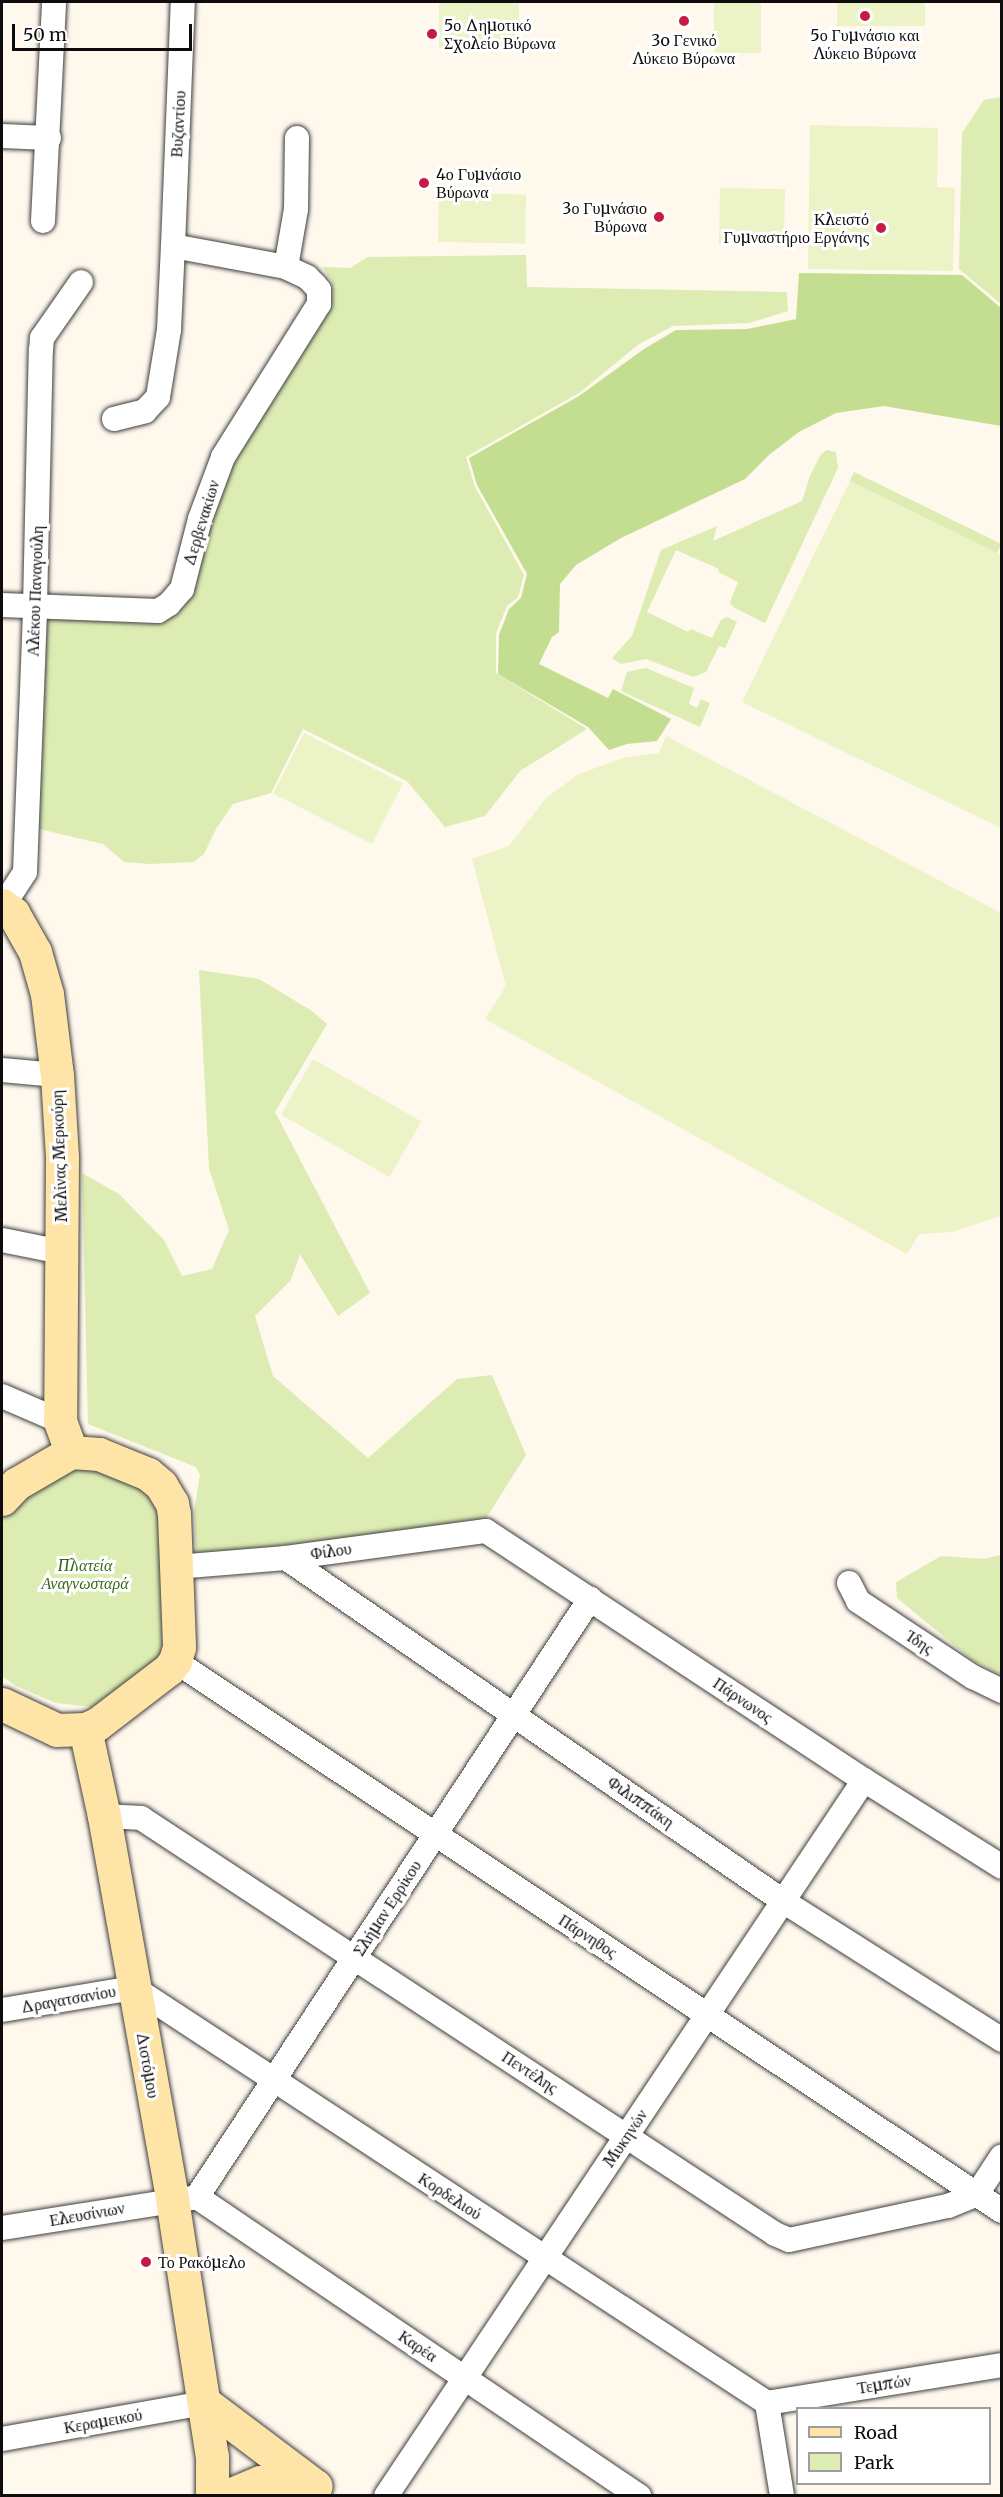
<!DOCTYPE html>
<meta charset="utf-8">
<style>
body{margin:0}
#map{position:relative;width:1003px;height:2497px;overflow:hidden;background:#fff8ed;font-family:Merriweather,serif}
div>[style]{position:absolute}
.green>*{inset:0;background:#dcecb3;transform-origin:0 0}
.forest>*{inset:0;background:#c3de91}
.pitch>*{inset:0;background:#ecf3c6;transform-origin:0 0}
.roads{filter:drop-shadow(0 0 2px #404040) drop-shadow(0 0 2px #404040)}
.street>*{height:24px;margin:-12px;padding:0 12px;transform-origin:12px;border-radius:12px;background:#fff}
.secondary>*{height:33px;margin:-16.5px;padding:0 16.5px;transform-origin:16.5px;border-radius:16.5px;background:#ffe4a8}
.dots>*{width:16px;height:16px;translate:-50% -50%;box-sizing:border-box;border:3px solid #fff;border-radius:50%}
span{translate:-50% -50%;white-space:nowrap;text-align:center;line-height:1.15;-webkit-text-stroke:6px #fff;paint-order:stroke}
.poi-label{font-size:16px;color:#0d0d0d}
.left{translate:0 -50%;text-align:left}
.right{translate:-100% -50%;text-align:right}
.street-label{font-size:16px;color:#0d0d0d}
.park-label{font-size:16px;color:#396918;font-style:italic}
.frame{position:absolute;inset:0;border:3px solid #0d0d0d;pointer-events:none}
.legend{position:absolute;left:796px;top:2407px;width:195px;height:78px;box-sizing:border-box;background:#fff;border:2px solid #9e9e9e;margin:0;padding:8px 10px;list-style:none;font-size:18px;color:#0d0d0d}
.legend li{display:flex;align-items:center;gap:12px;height:30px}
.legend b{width:30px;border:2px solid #9e9e9e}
.scale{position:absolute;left:12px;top:24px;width:180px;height:27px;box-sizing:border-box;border:3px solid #0d0d0d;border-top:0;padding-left:8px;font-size:18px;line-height:21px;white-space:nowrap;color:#0d0d0d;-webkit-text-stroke:4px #fff;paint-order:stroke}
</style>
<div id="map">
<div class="green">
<div style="clip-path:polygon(1001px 97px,1002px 97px,1001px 304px,959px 269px,962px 133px,984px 100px)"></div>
<div style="clip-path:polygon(526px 255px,527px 287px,787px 292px,788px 311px,749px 323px,673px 326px,639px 344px,579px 393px,466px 457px,475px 487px,524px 575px,518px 597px,507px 606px,496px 633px,496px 673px,587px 729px,520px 771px,485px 816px,445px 827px,407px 781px,303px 729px,271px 793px,233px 804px,216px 829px,204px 854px,194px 862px,150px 864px,124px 862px,103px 844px,35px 828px,41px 617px,162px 621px,178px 612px,230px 457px,327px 310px,333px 295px,331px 280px,322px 267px,350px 268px,368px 257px)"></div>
<div style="clip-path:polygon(827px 450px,836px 452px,838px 468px,765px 623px,733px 607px,730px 602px,738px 582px,718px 572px,719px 569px,676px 550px,647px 612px,688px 632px,691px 629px,712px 638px,721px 620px,727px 617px,737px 622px,725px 648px,719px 646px,706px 672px,693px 677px,646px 659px,621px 664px,612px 658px,632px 636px,661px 550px,717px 526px,713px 541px,802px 501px,810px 476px,821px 454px)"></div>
<div style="left:854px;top:472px;width:164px;height:10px;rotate:26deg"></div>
<div style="clip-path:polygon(646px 668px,694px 688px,689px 704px,697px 708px,701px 699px,710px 703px,700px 727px,621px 691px,627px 672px)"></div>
<div style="clip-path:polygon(199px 970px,259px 979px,312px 1011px,327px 1024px,275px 1112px,370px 1293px,338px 1316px,300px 1254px,291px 1280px,255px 1316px,273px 1376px,368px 1458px,457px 1379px,492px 1375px,526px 1455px,485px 1520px,409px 1532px,196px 1556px,194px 1511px,200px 1475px,196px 1467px,88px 1424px,82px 1173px,119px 1194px,164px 1240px,182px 1276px,212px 1269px,229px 1230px,209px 1168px)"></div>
<div style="clip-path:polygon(76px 1462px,157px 1491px,169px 1643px,157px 1661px,117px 1696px,92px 1707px,56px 1703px,16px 1686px,2px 1676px,2px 1512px)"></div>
<div style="clip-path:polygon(1001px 1555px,1002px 1555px,1001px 1675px,972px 1660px,897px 1598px,896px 1582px,941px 1556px,984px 1559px)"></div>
</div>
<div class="forest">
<div style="clip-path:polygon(799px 273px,962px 275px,1001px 308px,1001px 426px,884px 406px,836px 413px,799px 432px,770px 454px,745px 479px,621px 538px,576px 565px,560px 584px,559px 632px,552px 637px,539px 664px,608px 698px,613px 689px,671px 719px,657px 741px,627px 744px,609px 750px,588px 727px,498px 674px,499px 635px,509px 609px,521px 598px,527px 574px,477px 485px,469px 458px,579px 396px,644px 349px,676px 330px,747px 329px,796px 319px)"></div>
</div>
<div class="pitch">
<div style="left:439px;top:2px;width:80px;height:46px"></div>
<div style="left:714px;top:2px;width:47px;height:51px"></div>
<div style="left:837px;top:2px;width:88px;height:24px"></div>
<div style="clip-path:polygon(810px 125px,938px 128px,937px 187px,955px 188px,953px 271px,808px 269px)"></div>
<div style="left:720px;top:188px;width:65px;height:56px;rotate:1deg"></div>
<div style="left:439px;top:193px;width:87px;height:49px;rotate:1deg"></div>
<div style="clip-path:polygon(850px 481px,1001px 555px,1001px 828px,742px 702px)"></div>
<div style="left:304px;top:733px;width:111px;height:68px;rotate:27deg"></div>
<div style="clip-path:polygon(666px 736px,1001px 913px,1001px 1216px,952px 1232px,919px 1234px,907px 1254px,485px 1019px,506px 986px,472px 859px,509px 846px,546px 798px,579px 774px,623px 758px,659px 753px)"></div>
<div style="left:313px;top:1059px;width:125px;height:64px;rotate:30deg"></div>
</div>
<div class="roads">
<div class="street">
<div style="left:2px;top:136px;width:47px;rotate:2.4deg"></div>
<div style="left:43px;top:221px;width:219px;rotate:-87.1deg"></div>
<div style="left:286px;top:267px;width:59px;rotate:-80.2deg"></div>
<div style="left:296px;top:209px;width:71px;rotate:-89.2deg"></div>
<div style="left:114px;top:419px;width:32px;rotate:-14deg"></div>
<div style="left:145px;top:411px;width:19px;rotate:-47deg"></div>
<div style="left:158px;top:397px;width:68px;rotate:-80.7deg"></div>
<div style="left:169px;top:330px;width:84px;rotate:-87.3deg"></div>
<div style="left:2px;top:605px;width:156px;rotate:2.2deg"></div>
<div style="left:158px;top:611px;width:13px;rotate:-32deg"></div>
<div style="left:169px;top:604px;width:20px;rotate:-49deg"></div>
<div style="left:182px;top:589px;width:72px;rotate:-75.6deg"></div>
<div style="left:200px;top:519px;width:66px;rotate:-69.6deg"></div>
<div style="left:223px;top:457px;width:181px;rotate:-57.9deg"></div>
<div style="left:319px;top:304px;width:14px;rotate:-90deg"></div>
<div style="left:319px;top:290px;width:6px;rotate:-129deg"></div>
<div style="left:315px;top:285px;width:11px;rotate:-135deg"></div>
<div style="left:307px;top:277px;width:23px;rotate:-155deg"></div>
<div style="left:286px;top:267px;width:115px;rotate:-169.5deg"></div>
<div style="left:173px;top:246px;width:244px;rotate:-87.7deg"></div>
<div style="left:3px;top:906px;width:40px;rotate:-57.1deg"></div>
<div style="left:25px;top:872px;width:266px;rotate:-87.8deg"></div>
<div style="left:35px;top:606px;width:256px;rotate:-88.7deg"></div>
<div style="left:41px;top:350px;width:12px;rotate:-85deg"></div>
<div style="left:42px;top:338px;width:68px;rotate:-55.1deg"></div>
<div style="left:2px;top:1070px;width:55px;rotate:5.2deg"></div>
<div style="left:2px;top:1240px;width:60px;rotate:11.5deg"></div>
<div style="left:2px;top:1396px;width:63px;rotate:23.3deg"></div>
<div style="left:286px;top:1558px;width:604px;rotate:34.61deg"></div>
<div style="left:783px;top:1901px;width:259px;rotate:32.4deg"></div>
<div style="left:176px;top:1567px;width:110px;rotate:-4.7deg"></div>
<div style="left:286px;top:1558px;width:202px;rotate:-7.7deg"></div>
<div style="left:486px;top:1531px;width:453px;rotate:33.4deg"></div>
<div style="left:864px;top:1780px;width:163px;rotate:32.2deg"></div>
<div style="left:849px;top:1583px;width:20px;rotate:63deg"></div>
<div style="left:858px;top:1601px;width:138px;rotate:33.5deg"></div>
<div style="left:973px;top:1677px;width:32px;rotate:26deg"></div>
<div style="left:175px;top:1661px;width:993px;rotate:33.63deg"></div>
<div style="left:104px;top:1816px;width:37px;rotate:3deg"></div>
<div style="left:141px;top:1818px;width:758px;rotate:33.27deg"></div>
<div style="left:775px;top:2234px;width:15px;rotate:23deg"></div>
<div style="left:789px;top:2240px;width:163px;rotate:-12.1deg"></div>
<div style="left:948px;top:2206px;width:31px;rotate:-22deg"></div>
<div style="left:977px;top:2194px;width:45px;rotate:-56.7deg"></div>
<div style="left:2px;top:2010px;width:134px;rotate:-9.5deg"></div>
<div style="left:134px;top:1988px;width:757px;rotate:33.25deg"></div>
<div style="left:197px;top:2197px;width:534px;rotate:34.08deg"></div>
<div style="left:2px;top:2228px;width:197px;rotate:-9deg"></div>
<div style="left:197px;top:2197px;width:716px;rotate:-56.69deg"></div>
<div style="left:767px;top:2403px;width:238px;rotate:-9.2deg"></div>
<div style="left:767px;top:2403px;width:94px;rotate:80.8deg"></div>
<div style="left:2px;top:2439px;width:206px;rotate:-10.1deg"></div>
<div style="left:386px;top:2496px;width:861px;rotate:-56.27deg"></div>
</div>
<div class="secondary">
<div style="left:2px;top:905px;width:14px;rotate:36deg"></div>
<div style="left:13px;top:913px;width:45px;rotate:60.6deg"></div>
<div style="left:35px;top:952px;width:44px;rotate:74.1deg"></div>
<div style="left:47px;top:994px;width:82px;rotate:83deg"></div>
<div style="left:57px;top:1075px;width:82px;rotate:86.5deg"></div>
<div style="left:62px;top:1157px;width:264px;rotate:90.4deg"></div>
<div style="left:60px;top:1421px;width:33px;rotate:70deg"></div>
<div style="left:2px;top:1499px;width:21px;rotate:-47deg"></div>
<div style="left:16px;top:1484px;width:64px;rotate:-30.2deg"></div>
<div style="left:71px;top:1452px;width:28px;rotate:4deg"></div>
<div style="left:99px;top:1454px;width:53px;rotate:22.2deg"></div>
<div style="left:148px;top:1474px;width:17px;rotate:40deg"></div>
<div style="left:161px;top:1485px;width:21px;rotate:59deg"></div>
<div style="left:172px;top:1503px;width:11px;rotate:80deg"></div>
<div style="left:174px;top:1514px;width:133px;rotate:87.8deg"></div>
<div style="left:179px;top:1647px;width:15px;rotate:106deg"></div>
<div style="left:175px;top:1661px;width:10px;rotate:127deg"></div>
<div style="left:169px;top:1669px;width:91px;rotate:142.6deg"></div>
<div style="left:97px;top:1724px;width:13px;rotate:157deg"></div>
<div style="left:85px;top:1729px;width:28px;rotate:178deg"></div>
<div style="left:57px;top:1730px;width:61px;rotate:-154.7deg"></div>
<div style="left:85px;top:1729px;width:89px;rotate:77.7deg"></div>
<div style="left:104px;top:1816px;width:389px;rotate:79.9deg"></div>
<div style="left:172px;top:2199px;width:260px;rotate:81.2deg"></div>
<div style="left:212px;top:2456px;width:40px;rotate:90deg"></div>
<div style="left:205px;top:2403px;width:138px;rotate:37deg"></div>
<div style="left:227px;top:2496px;width:36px;rotate:-23deg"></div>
<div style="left:260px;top:2482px;width:23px;rotate:-2deg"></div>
<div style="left:283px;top:2481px;width:33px;rotate:9deg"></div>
</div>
</div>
<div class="dots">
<div style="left:865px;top:16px;background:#c71b46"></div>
<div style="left:684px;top:21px;background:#c71b46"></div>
<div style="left:432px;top:34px;background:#c71b46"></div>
<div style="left:424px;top:183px;background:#c71b46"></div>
<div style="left:659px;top:217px;background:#c71b46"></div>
<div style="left:881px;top:228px;background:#c71b46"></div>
<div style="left:146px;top:2262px;background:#c71b46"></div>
</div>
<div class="poi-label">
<span class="left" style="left:444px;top:34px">5ο Δημοτικό<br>Σχολείο Βύρωνα</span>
<span style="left:865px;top:44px">5ο Γυμνάσιο και<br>Λύκειο Βύρωνα</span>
<span style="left:684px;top:49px">3o Γενικό<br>Λύκειο Βύρωνα</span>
<span class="left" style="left:436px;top:183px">4ο Γυμνάσιο<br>Βύρωνα</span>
<span class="right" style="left:647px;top:217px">3ο Γυμνάσιο<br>Βύρωνα</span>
<span class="right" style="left:869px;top:228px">Κλειστό<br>Γυμναστήριο Εργάνης</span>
<span class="left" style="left:158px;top:2262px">Το Ρακόμελο</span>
</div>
<div class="street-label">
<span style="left:178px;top:124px;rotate:-87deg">Βυζαντίου</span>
<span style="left:201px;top:523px;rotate:-73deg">Δερβενακίων</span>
<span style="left:35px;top:591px;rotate:-88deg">Αλέκου Παναγούλη</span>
<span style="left:59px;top:1156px;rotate:-92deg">Μελίνας Μερκούρη</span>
<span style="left:331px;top:1551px;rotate:-8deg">Φίλου</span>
<span style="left:920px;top:1642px;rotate:33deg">Ίδης</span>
<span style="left:743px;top:1700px;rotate:34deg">Πάρνωνος</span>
<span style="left:641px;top:1802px;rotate:35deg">Φιλιππάκη</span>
<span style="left:387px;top:1908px;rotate:-57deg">Σλήμαν Ερρίκου</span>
<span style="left:588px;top:1936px;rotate:33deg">Πάρνηθος</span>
<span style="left:68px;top:1999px;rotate:-10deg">Δραγατσανίου</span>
<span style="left:148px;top:2065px;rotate:80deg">Διστόμου</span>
<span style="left:530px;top:2072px;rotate:33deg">Πεντέλης</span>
<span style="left:625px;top:2138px;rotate:-56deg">Μυκηνών</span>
<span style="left:450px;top:2196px;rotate:33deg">Κορδελιού</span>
<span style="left:87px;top:2214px;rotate:-10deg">Ελευσίνιων</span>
<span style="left:418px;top:2346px;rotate:34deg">Καρέα</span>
<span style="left:884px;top:2384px;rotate:-9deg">Τεμπών</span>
<span style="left:103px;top:2421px;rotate:-10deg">Κεραµεικού</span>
</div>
<div class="park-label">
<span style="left:85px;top:1574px">Πλατεία<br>Αναγνωσταρά</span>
</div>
<div class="frame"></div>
<ul class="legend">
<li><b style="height:8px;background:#ffe4a8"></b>Road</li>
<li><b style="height:16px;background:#dcecb3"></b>Park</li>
</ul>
<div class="scale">50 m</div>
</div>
